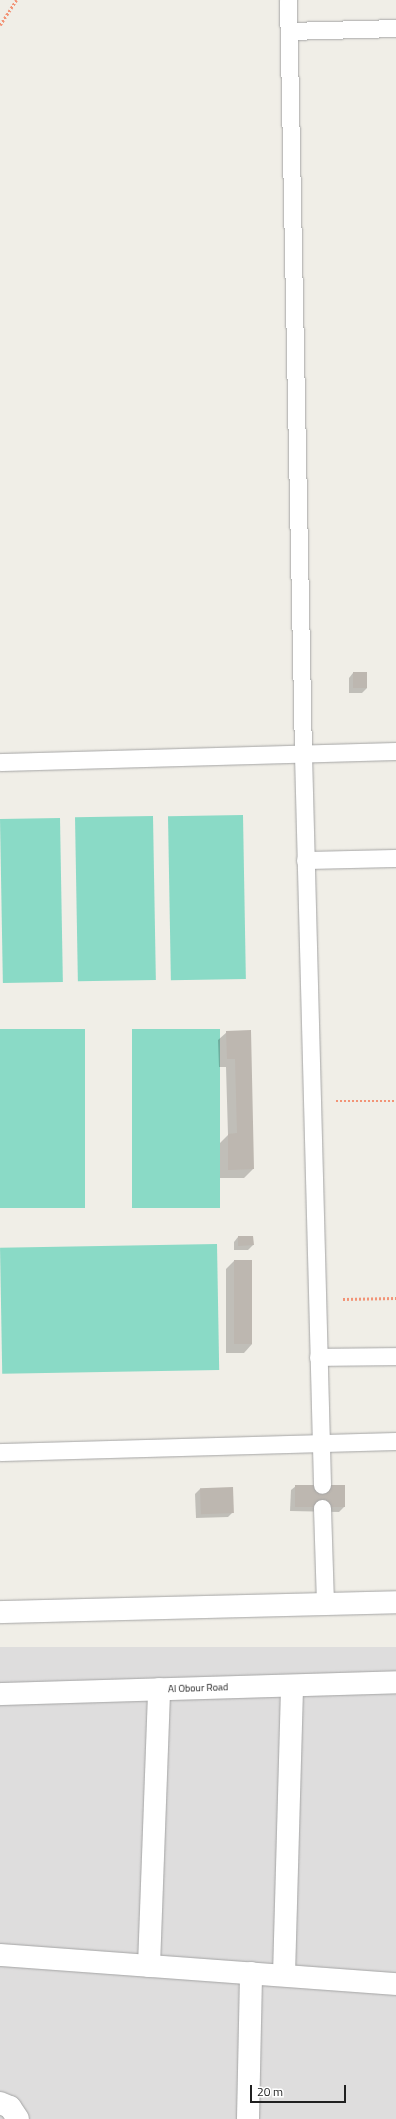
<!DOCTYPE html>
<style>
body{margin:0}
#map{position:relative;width:396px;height:2119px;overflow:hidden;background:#f0eee7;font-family:"Titillium Web",sans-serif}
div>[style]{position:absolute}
.residential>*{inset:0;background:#dedddd;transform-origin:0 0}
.pitch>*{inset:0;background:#8adac6;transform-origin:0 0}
.shadow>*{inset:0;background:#0003}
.building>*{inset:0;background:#bdb7b0;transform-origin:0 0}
.path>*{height:2.5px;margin-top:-1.25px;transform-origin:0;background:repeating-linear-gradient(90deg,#f29376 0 2px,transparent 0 4px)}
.roads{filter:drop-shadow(0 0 1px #a4a4a4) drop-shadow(0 0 1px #a4a4a4)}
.service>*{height:17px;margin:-8.5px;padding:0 8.5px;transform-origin:8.5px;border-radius:8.5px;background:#fff}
.minor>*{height:22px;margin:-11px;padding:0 11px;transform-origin:11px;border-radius:11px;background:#fff}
.tertiary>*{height:22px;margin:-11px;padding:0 11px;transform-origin:11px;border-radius:11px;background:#fff}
span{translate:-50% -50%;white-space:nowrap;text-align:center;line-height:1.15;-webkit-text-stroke:3px #fff;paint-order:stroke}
.street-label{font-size:10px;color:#202020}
.scale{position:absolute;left:250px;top:2085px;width:96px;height:18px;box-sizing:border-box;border:2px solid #202020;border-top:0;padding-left:5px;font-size:12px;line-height:14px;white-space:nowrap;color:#202020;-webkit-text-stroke:3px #fff;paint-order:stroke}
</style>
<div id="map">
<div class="residential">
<div style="left:396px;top:1647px;width:472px;height:396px;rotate:90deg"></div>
</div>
<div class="pitch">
<div style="left:243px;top:815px;width:164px;height:75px;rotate:89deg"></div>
<div style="left:153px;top:816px;width:164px;height:78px;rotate:89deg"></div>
<div style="left:60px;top:818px;width:164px;height:60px;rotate:89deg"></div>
<div style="left:85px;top:1029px;width:179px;height:85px;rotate:90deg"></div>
<div style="left:220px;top:1029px;width:179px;height:88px;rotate:90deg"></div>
<div style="left:217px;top:1244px;width:126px;height:217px;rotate:89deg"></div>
</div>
<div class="shadow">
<div style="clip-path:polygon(353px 673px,367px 688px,362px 693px,349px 693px,349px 678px)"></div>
<div style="clip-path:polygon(250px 1031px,253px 1169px,244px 1178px,220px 1178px,220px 1143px,228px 1135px,226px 1067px,219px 1067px,218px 1040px,227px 1032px)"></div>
<div style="clip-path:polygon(238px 1237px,253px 1245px,248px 1250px,234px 1250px,234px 1242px)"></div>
<div style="clip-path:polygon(234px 1261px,252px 1344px,244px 1353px,226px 1353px,226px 1269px)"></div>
<div style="clip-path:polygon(296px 1486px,344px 1507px,339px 1512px,290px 1511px,291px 1490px)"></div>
<div style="clip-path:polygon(200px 1489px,233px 1512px,228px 1517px,196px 1518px,195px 1494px)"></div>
</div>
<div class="building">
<div style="left:353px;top:672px;width:14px;height:16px"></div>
<div style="clip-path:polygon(251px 1030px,254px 1169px,228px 1170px,228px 1134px,237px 1133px,235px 1059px,227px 1059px,226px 1031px)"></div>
<div style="clip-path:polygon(238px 1236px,253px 1236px,254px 1245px,238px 1246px)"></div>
<div style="left:234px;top:1260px;width:18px;height:84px"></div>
<div style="left:295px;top:1485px;width:50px;height:22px"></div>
<div style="left:233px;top:1487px;width:26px;height:33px;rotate:88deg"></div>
</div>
<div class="path">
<div style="left:0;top:25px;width:30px;rotate:-57deg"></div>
<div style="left:336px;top:1101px;width:60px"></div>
<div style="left:343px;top:1299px;width:53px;rotate:-1.1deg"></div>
</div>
<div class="roads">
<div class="service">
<div style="left:288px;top:0;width:754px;rotate:88.86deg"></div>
<div style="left:303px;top:754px;width:731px;rotate:88.51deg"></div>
<div style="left:289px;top:31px;width:107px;rotate:-1.6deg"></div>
<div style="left:0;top:762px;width:396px;rotate:-1.6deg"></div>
<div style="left:305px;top:860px;width:91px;rotate:-1.3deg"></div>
<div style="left:318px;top:1357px;width:78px;rotate:-0.7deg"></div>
<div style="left:0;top:1452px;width:396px;rotate:-1.6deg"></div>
<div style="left:322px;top:1508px;width:96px;rotate:88.2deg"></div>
</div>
<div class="minor">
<div style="left:0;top:1955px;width:397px;rotate:4.2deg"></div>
<div style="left:149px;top:1966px;width:277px;rotate:-87.9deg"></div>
<div style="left:284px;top:1975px;width:289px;rotate:-88.4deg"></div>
<div style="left:0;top:2103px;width:11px;rotate:22deg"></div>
<div style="left:10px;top:2107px;width:14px;rotate:56deg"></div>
<div style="left:248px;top:2119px;width:146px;rotate:-88.8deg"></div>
</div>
<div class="tertiary">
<div style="left:0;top:1612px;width:396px;rotate:-1.4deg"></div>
<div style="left:0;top:1694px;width:396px;rotate:-1.7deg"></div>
</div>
</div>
<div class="street-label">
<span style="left:198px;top:1688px;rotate:-2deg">Al Obour Road</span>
</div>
<div class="scale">20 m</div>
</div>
